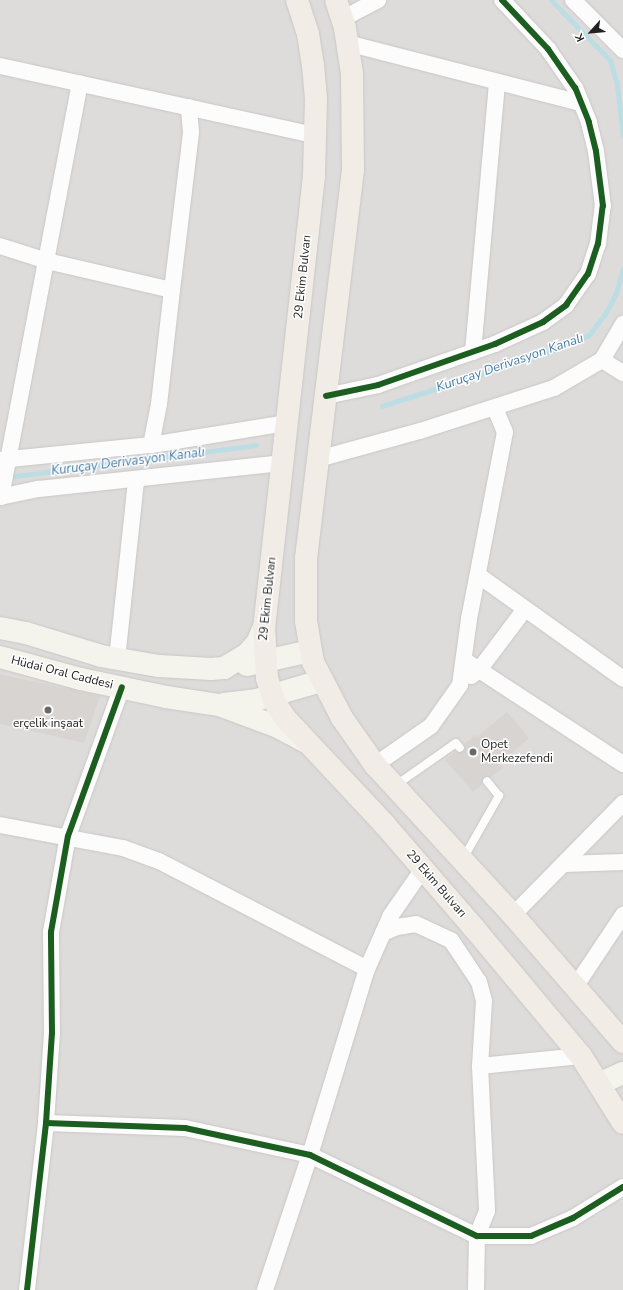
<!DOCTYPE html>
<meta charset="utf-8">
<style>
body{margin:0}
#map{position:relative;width:623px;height:1290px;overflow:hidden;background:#efece9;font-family:"Nunito Sans",sans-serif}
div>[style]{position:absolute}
.residential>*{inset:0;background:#dedcdb;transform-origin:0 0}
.stream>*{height:5px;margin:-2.5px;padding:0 2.5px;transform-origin:2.5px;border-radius:2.5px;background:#bcdde3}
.building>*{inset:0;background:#d8d4d2}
.roads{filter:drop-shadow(0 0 1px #c8c7c5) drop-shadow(0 0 1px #c8c7c5)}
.lane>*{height:8px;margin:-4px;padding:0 4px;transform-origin:4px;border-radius:4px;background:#fdfcfc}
.street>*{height:16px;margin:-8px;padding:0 8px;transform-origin:8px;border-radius:8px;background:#fdfcfc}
.secondary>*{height:22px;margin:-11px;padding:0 11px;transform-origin:11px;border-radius:11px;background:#f5f4ec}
.primary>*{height:22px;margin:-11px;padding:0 11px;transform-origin:11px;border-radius:11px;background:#f2ece6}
.cycleway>*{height:6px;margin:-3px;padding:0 3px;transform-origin:3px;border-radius:3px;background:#1b5e20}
.dots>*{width:11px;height:11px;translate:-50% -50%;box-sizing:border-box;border:2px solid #fff;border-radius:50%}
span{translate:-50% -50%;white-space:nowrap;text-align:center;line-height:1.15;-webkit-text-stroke:3px #fff;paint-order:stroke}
.street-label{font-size:12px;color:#212121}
.poi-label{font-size:12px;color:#212121}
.left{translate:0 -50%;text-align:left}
.water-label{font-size:13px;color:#427ba5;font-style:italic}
.north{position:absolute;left:571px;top:12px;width:40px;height:40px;-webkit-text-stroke:3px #fff;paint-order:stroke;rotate:243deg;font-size:11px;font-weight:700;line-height:16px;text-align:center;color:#212121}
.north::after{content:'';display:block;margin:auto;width:14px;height:18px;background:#212121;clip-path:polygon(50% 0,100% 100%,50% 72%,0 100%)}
</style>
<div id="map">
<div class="residential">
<div style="left:0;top:0;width:623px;height:1290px"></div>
</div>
<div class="stream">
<div style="left:551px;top:0;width:84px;rotate:45.5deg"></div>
<div style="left:610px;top:60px;width:26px;rotate:74deg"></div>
<div style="left:617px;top:85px;width:51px;rotate:83.3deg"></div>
<div style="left:382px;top:406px;width:179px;rotate:-17.9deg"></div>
<div style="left:552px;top:351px;width:40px;rotate:-23.4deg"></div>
<div style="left:589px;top:335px;width:26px;rotate:-53deg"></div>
<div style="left:605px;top:314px;width:24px;rotate:-62deg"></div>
<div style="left:616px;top:293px;width:25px;rotate:-74deg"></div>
<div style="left:7px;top:477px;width:251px;rotate:-7.3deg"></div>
</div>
<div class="building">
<div style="clip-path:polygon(0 674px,100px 696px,84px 743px,0 724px)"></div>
<div style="clip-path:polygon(507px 712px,529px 738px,499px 764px,503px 768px,491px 777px,483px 777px,483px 784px,473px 792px,445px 760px,455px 751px,463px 752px,464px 744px,475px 735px,477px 737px)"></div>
</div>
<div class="roads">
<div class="lane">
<div style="left:396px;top:785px;width:73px;rotate:-35deg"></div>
<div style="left:456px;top:743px;width:6px;rotate:51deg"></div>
<div style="left:463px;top:859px;width:73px;rotate:-60.3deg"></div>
<div style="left:499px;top:796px;width:19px;rotate:-129deg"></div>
</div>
<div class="street">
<div style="left:573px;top:0;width:71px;rotate:45deg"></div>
<div style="left:342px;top:19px;width:41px;rotate:-27.8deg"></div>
<div style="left:347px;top:43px;width:242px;rotate:14.4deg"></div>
<div style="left:0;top:66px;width:322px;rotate:12.4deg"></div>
<div style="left:0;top:246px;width:49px;rotate:17.7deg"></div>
<div style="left:47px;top:261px;width:128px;rotate:13.1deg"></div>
<div style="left:172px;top:290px;width:115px;rotate:96.5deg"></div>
<div style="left:159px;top:404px;width:42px;rotate:101deg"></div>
<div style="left:172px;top:290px;width:159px;rotate:-83.1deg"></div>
<div style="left:191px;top:132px;width:25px;rotate:-95deg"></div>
<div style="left:473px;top:352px;width:271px;rotate:-84.9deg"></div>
<div style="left:602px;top:360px;width:25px;rotate:32deg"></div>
<div style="left:326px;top:396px;width:53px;rotate:-11.9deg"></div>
<div style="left:378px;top:385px;width:124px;rotate:-19.3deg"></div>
<div style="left:495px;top:344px;width:53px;rotate:-24.6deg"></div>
<div style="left:543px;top:322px;width:29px;rotate:-36deg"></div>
<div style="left:566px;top:305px;width:38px;rotate:-55deg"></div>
<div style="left:588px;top:274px;width:32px;rotate:-72deg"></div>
<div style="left:598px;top:244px;width:38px;rotate:-83deg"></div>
<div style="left:603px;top:206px;width:55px;rotate:-97.3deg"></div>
<div style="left:596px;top:151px;width:30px;rotate:-104deg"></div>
<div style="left:589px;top:122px;width:37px;rotate:-112deg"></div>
<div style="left:575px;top:88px;width:47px;rotate:-124.7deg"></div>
<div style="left:548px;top:49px;width:67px;rotate:-133.2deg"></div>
<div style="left:318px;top:459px;width:106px;rotate:-15.4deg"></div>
<div style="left:420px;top:431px;width:141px;rotate:-17.8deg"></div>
<div style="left:554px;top:388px;width:56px;rotate:-30.3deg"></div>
<div style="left:602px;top:360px;width:42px;rotate:-59.7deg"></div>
<div style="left:0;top:460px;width:152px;rotate:-5.7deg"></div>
<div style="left:151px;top:445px;width:138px;rotate:-9.2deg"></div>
<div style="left:0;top:497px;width:40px;rotate:-12deg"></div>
<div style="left:39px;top:489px;width:246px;rotate:-6.1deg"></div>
<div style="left:1px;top:497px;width:421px;rotate:-79.2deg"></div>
<div style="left:478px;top:575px;width:178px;rotate:35.6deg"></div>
<div style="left:117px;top:659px;width:180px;rotate:-83.9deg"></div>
<div style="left:464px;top:660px;width:190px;rotate:33.2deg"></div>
<div style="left:471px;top:676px;width:10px;rotate:-37deg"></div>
<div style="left:479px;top:670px;width:76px;rotate:-53deg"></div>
<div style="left:375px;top:765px;width:68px;rotate:-34.9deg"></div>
<div style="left:431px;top:726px;width:50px;rotate:-54.7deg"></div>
<div style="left:460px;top:685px;width:67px;rotate:-82.2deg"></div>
<div style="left:469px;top:619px;width:190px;rotate:-79.1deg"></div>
<div style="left:505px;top:432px;width:26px;rotate:-113deg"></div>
<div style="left:0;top:825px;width:125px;rotate:10.6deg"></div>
<div style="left:123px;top:848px;width:38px;rotate:20deg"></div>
<div style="left:159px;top:861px;width:234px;rotate:27.4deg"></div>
<div style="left:564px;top:864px;width:59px;rotate:-1.9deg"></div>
<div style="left:513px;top:915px;width:157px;rotate:-45.5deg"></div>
<div style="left:383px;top:933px;width:15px;rotate:-23deg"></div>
<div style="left:397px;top:927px;width:19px;rotate:-9deg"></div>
<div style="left:416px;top:924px;width:38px;rotate:25deg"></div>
<div style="left:451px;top:940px;width:50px;rotate:56.3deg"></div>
<div style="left:479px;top:982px;width:20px;rotate:75deg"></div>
<div style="left:484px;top:1001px;width:65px;rotate:93.5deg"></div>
<div style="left:480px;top:1066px;width:145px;rotate:87.2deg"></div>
<div style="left:487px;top:1211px;width:27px;rotate:112deg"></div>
<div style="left:477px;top:1236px;width:54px;rotate:91.1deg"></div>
<div style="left:575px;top:987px;width:87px;rotate:-56.3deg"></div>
<div style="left:480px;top:1066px;width:101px;rotate:-5.7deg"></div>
<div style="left:46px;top:1123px;width:139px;rotate:2.1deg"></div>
<div style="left:185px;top:1128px;width:128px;rotate:12.2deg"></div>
<div style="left:310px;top:1155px;width:186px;rotate:25.9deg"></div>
<div style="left:477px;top:1236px;width:54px"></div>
<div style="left:531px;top:1236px;width:46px;rotate:-23.2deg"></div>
<div style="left:573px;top:1218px;width:59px;rotate:-31.8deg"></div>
<div style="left:27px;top:1290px;width:168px;rotate:-83.5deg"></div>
<div style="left:46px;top:1123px;width:90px;rotate:-86.2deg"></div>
<div style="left:52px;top:1033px;width:101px;rotate:-90.6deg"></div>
<div style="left:51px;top:932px;width:97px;rotate:-80deg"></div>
<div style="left:68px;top:836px;width:158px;rotate:-70.1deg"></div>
<div style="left:265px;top:1290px;width:142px;rotate:-71.6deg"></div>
<div style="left:310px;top:1155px;width:195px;rotate:-73deg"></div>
<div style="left:367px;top:969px;width:59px;rotate:-66deg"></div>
<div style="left:391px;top:915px;width:56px;rotate:-55.2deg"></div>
</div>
<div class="secondary">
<div style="left:0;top:628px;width:26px;rotate:11deg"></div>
<div style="left:26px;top:633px;width:78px;rotate:17deg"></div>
<div style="left:101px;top:656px;width:59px;rotate:9.8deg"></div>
<div style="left:159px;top:666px;width:52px;rotate:3.3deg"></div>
<div style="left:211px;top:669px;width:13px;rotate:-4deg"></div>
<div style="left:224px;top:668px;width:27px;rotate:-31deg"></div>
<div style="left:247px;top:654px;width:15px;rotate:-48deg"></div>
<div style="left:257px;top:643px;width:17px;rotate:-66deg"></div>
<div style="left:0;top:657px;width:84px;rotate:15.2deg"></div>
<div style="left:81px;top:679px;width:87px;rotate:12deg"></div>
<div style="left:166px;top:697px;width:54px;rotate:8.6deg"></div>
<div style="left:219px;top:705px;width:63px;rotate:20.4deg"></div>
<div style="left:278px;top:727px;width:32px;rotate:28deg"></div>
<div style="left:247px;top:665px;width:65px;rotate:-12.5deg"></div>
<div style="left:224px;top:704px;width:32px;rotate:-7deg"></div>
<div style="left:256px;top:700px;width:68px;rotate:-16.3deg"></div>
<div style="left:599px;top:1084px;width:26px;rotate:-25deg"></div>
</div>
<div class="primary">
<div style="left:297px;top:0;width:36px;rotate:72deg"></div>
<div style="left:308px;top:34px;width:31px;rotate:81deg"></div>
<div style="left:313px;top:65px;width:33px;rotate:85deg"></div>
<div style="left:316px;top:98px;width:78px;rotate:91.5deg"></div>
<div style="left:314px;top:176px;width:454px;rotate:96.3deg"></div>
<div style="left:264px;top:627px;width:51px;rotate:86.6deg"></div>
<div style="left:267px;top:678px;width:24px;rotate:73deg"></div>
<div style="left:274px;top:701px;width:20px;rotate:57deg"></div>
<div style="left:285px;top:718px;width:146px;rotate:46.9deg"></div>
<div style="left:385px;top:825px;width:135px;rotate:49.2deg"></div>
<div style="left:473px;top:927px;width:168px;rotate:50.1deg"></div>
<div style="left:581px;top:1056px;width:79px;rotate:57.9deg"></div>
<div style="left:336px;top:0;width:29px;rotate:72deg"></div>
<div style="left:345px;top:28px;width:47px;rotate:81.3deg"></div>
<div style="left:352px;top:74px;width:96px;rotate:89.4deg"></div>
<div style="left:353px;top:170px;width:391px;rotate:96.9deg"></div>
<div style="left:306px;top:558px;width:63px;rotate:90deg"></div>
<div style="left:306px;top:621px;width:42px;rotate:80.3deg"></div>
<div style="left:313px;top:662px;width:63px;rotate:62.6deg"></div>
<div style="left:342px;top:718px;width:57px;rotate:54.9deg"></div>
<div style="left:375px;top:765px;width:204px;rotate:47.4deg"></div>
<div style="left:513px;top:915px;width:168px;rotate:49.1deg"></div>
</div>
</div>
<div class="cycleway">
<div style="left:326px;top:396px;width:53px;rotate:-11.9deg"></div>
<div style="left:378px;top:385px;width:124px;rotate:-19.3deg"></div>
<div style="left:495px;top:344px;width:53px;rotate:-24.6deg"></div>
<div style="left:543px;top:322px;width:29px;rotate:-36deg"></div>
<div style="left:566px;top:305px;width:38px;rotate:-55deg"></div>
<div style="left:588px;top:274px;width:32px;rotate:-72deg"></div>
<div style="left:598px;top:244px;width:38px;rotate:-83deg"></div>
<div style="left:603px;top:206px;width:55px;rotate:-97.3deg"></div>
<div style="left:596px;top:151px;width:30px;rotate:-104deg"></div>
<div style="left:589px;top:122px;width:37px;rotate:-112deg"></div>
<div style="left:575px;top:88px;width:47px;rotate:-124.7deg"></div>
<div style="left:548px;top:49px;width:67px;rotate:-133.2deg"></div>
<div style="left:46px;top:1123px;width:139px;rotate:2.1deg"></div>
<div style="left:185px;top:1128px;width:128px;rotate:12.2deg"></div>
<div style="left:310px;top:1155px;width:186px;rotate:25.9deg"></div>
<div style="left:477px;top:1236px;width:54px"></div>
<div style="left:531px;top:1236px;width:46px;rotate:-23.2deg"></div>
<div style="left:573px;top:1218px;width:59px;rotate:-31.8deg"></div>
<div style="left:27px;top:1290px;width:168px;rotate:-83.5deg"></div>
<div style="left:46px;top:1123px;width:90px;rotate:-86.2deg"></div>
<div style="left:52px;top:1033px;width:101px;rotate:-90.6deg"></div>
<div style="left:51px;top:932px;width:97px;rotate:-80deg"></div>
<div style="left:68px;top:836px;width:158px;rotate:-70.1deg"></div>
</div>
<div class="dots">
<div style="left:48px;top:710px;background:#696867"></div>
<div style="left:473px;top:752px;background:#696867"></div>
</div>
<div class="street-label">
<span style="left:303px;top:277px;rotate:-84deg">29 Ekim Bulvarı</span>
<span style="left:268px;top:599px;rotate:-84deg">29 Ekim Bulvarı</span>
<span style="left:62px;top:673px;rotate:14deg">Hüdai Oral Caddesi</span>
<span style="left:436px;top:884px;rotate:49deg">29 Ekim Bulvarı</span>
</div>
<div class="poi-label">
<span style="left:48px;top:724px">erçelik inşaat</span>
<span class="left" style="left:481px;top:752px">Opet<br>Merkezefendi</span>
</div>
<div class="water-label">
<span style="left:510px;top:363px;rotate:-19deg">Kuruçay Derivasyon Kanalı</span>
<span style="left:128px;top:462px;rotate:-7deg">Kuruçay Derivasyon Kanalı</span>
</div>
<div class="north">K</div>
</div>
